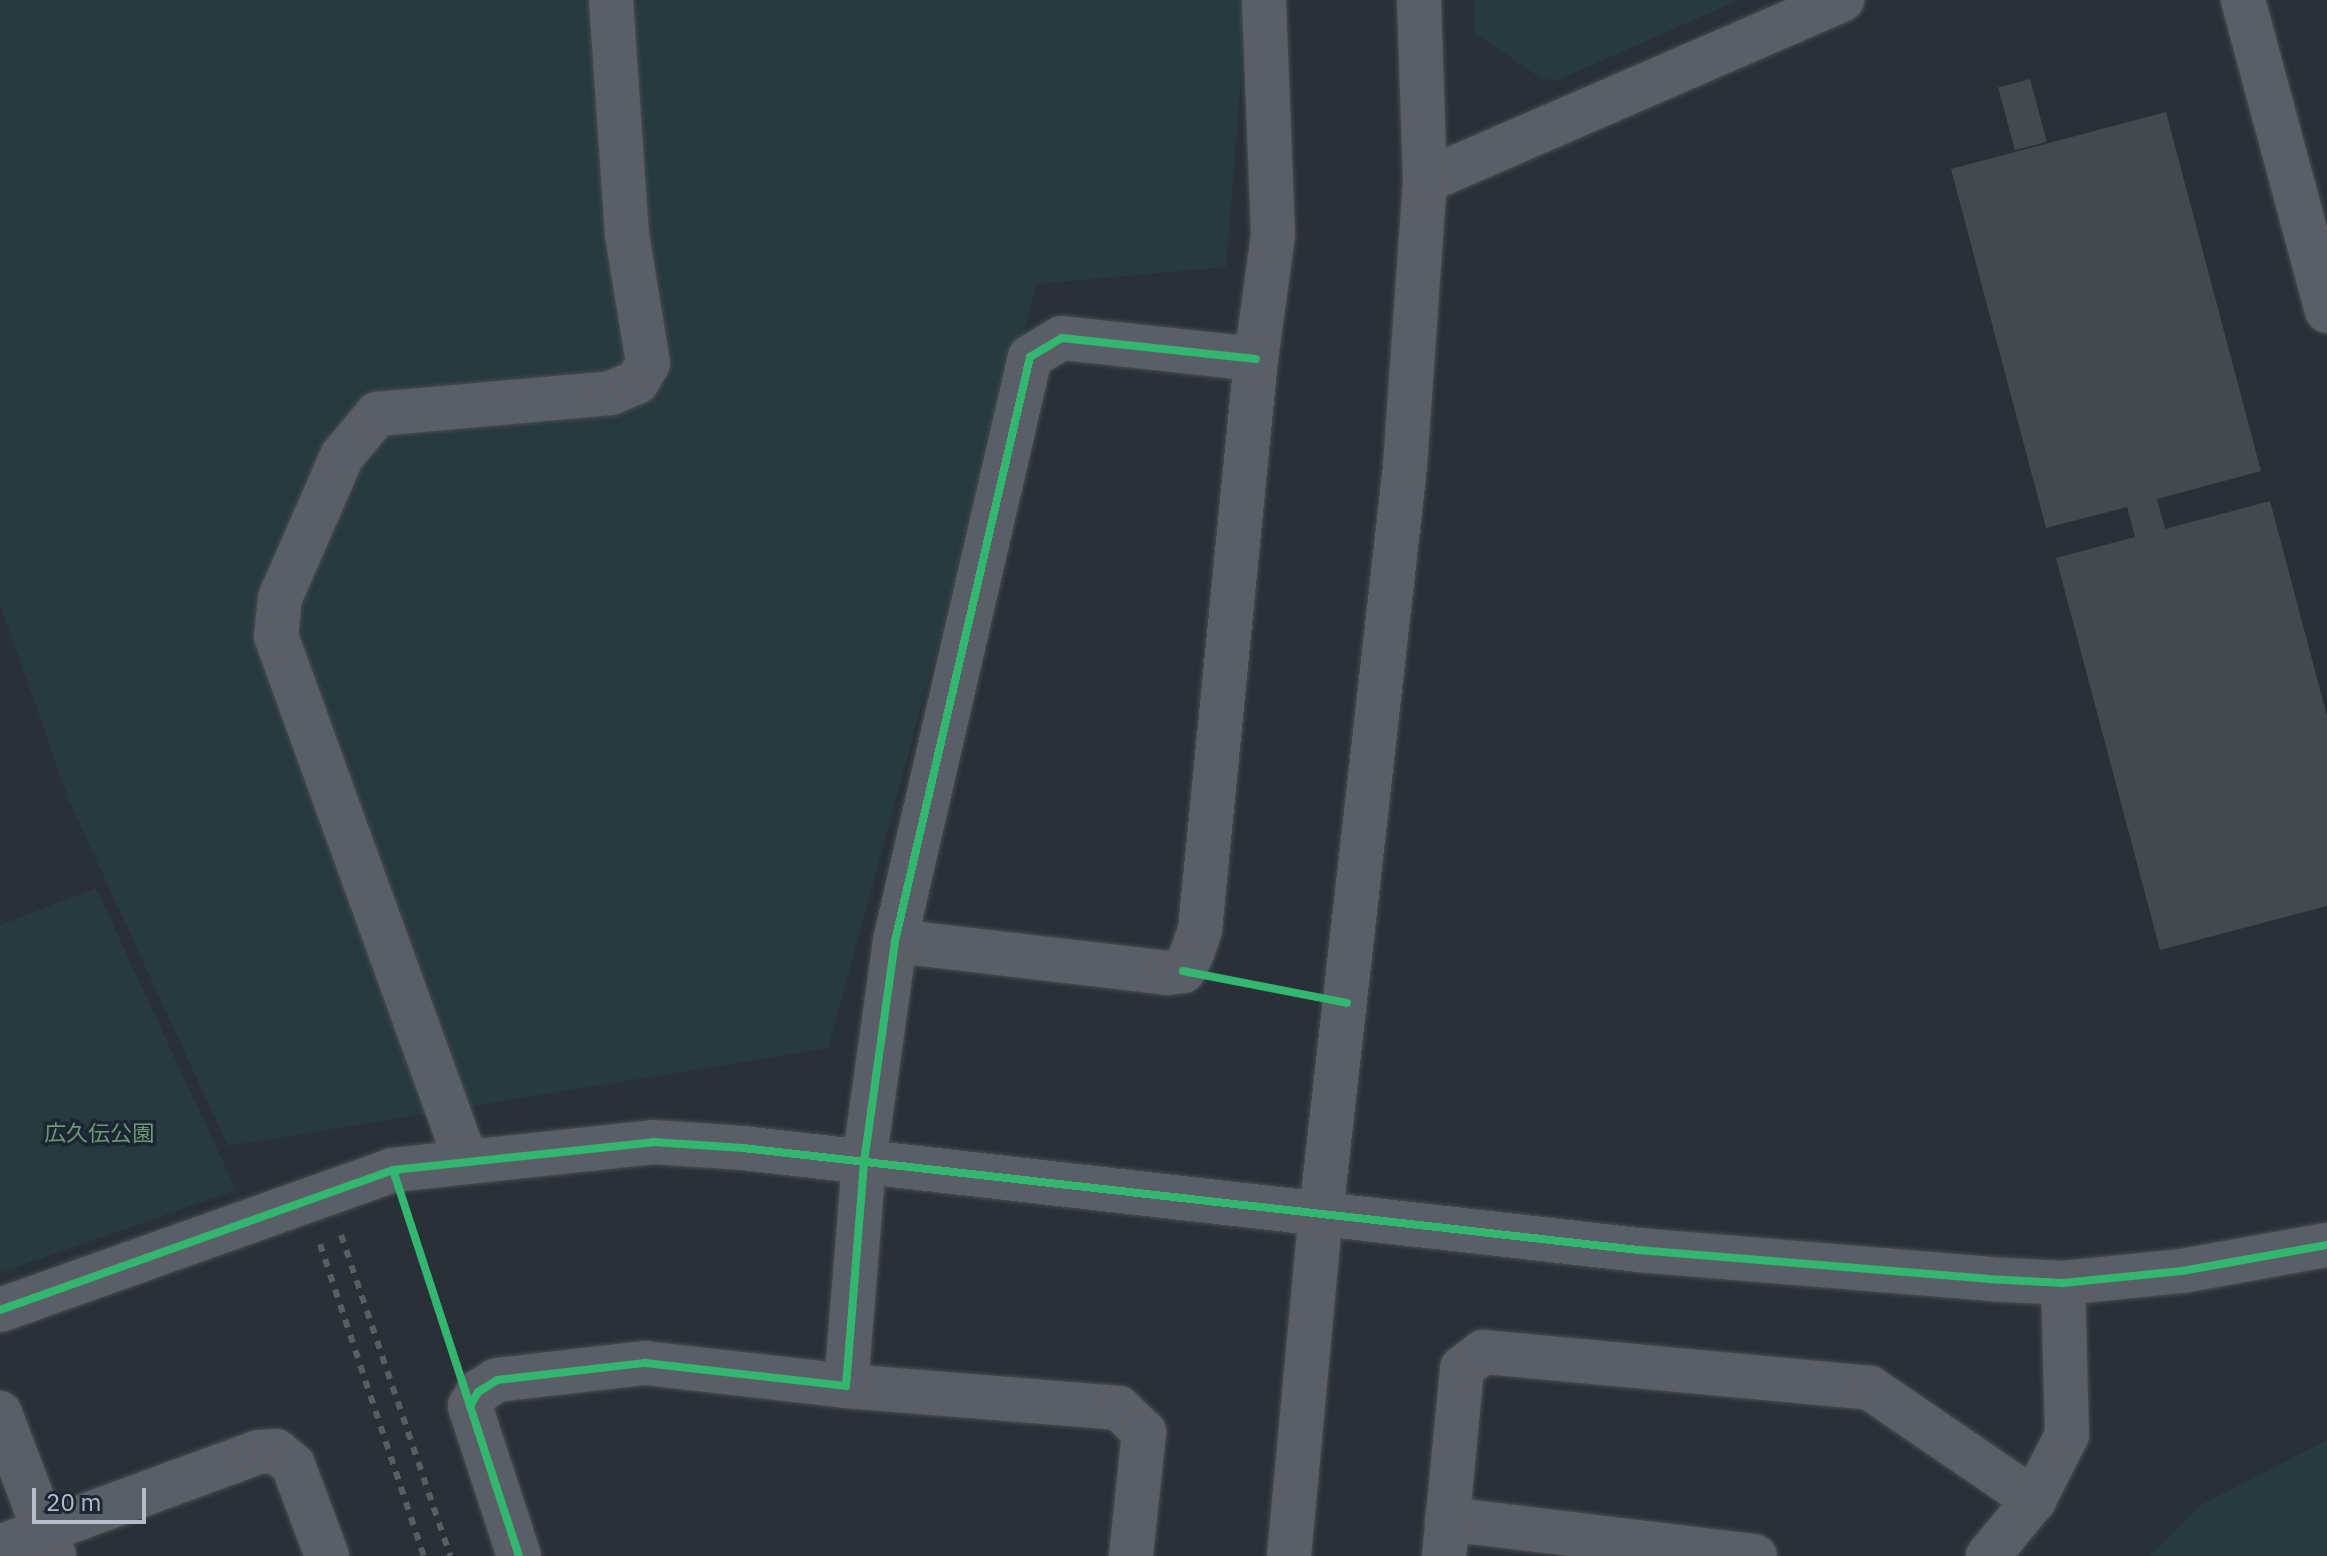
<!DOCTYPE html>
<meta charset="utf-8">
<style>
body{margin:0}
#map{position:relative;width:2327px;height:1556px;overflow:hidden;background:#2a3038;font-family:"IBM Plex Sans","Noto Sans JP",sans-serif}
div>[style]{position:absolute}
.green>*{inset:0;background:#273a3e}
.building>*{inset:0;background:#444950;transform-origin:0 0}
.path>*{height:5px;margin-top:-2.5px;transform-origin:0;background:repeating-linear-gradient(90deg,#5d636a 0 6px,transparent 0 12px)}
.roads{filter:drop-shadow(0 0 2px #484c53) drop-shadow(0 0 2px #484c53)}
.minor>*{height:44px;margin:-22px;padding:0 22px;transform-origin:22px;border-radius:22px;background:#5a5e66}
.rail>*{height:6px;margin-top:-3px;transform-origin:0;background:repeating-linear-gradient(90deg,#595d64 0 8px,transparent 0 16px)}
.cycleway>*{height:8px;margin:-4px;padding:0 4px;transform-origin:4px;border-radius:4px;background:#33b770}
span{translate:-50% -50%;white-space:nowrap;text-align:center;line-height:1.15;-webkit-text-stroke:7px #1d2633;paint-order:stroke}
.park-label{font-size:22px;color:#6b9a76}
.scale{position:absolute;left:32px;top:1488px;width:114px;height:36px;box-sizing:border-box;border:4px solid #b4bcc9;border-top:0;padding-left:10px;font-size:24px;line-height:28px;white-space:nowrap;color:#b4bcc9;-webkit-text-stroke:6px #1d2633;paint-order:stroke}
</style>
<div id="map">
<div class="green">
<div style="clip-path:polygon(0 0,1247px 0,1226px 267px,1037px 284px,828px 1048px,228px 1146px,70px 803px,0 604px)"></div>
<div style="clip-path:polygon(1474px 0,1739px 0,1558px 80px,1542px 79px,1474px 33px)"></div>
<div style="clip-path:polygon(96px 888px,236px 1190px,0 1273px,0 925px)"></div>
<div style="clip-path:polygon(2327px 1440px,2327px 1556px,2150px 1556px,2199px 1506px)"></div>
</div>
<div class="building">
<div style="left:2030px;top:79px;width:65px;height:33px;rotate:75deg"></div>
<div style="clip-path:polygon(2166px 112px,2261px 471px,2157px 499px,2165px 529px,2270px 501px,2327px 716px,2327px 906px,2160px 950px,2056px 558px,2135px 537px,2127px 507px,2046px 528px,1951px 169px)"></div>
</div>
<div class="path">
<div style="left:1223px;top:979px;width:86px;rotate:10.8deg"></div>
<div style="left:406px;top:1209px;width:158px;rotate:71.9deg"></div>
</div>
<div class="roads">
<div class="minor">
<div style="left:2243px;top:0;width:322px;rotate:74.9deg"></div>
<div style="left:1425px;top:181px;width:455px;rotate:-23.5deg"></div>
<div style="left:895px;top:941px;width:274px;rotate:6.7deg"></div>
<div style="left:1167px;top:973px;width:16px;rotate:-7deg"></div>
<div style="left:1183px;top:971px;width:20px;rotate:-63deg"></div>
<div style="left:1192px;top:953px;width:24px;rotate:-71deg"></div>
<div style="left:1200px;top:930px;width:574px;rotate:-84.4deg"></div>
<div style="left:1256px;top:359px;width:125px;rotate:-82.2deg"></div>
<div style="left:1273px;top:235px;width:235px;rotate:-92.2deg"></div>
<div style="left:465px;top:1158px;width:555px;rotate:-109.9deg"></div>
<div style="left:276px;top:636px;width:38px;rotate:-84deg"></div>
<div style="left:280px;top:598px;width:155px;rotate:-66.4deg"></div>
<div style="left:342px;top:456px;width:55px;rotate:-50.2deg"></div>
<div style="left:377px;top:414px;width:235px;rotate:-5.1deg"></div>
<div style="left:611px;top:393px;width:28px;rotate:-23deg"></div>
<div style="left:637px;top:382px;width:22px;rotate:-60deg"></div>
<div style="left:648px;top:363px;width:130px;rotate:-99.3deg"></div>
<div style="left:627px;top:235px;width:236px;rotate:-93.9deg"></div>
<div style="left:0;top:1310px;width:417px;rotate:-19.6deg"></div>
<div style="left:393px;top:1170px;width:262px;rotate:-6.1deg"></div>
<div style="left:653px;top:1142px;width:90px;rotate:3.8deg"></div>
<div style="left:743px;top:1148px;width:901px;rotate:6.5deg"></div>
<div style="left:1638px;top:1250px;width:351px;rotate:4.7deg"></div>
<div style="left:1988px;top:1279px;width:75px;rotate:3.1deg"></div>
<div style="left:2063px;top:1283px;width:120px;rotate:-5.8deg"></div>
<div style="left:2182px;top:1271px;width:147px;rotate:-10.2deg"></div>
<div style="left:846px;top:1386px;width:274px;rotate:4.6deg"></div>
<div style="left:1119px;top:1408px;width:35px;rotate:44deg"></div>
<div style="left:1144px;top:1432px;width:125px;rotate:96deg"></div>
<div style="left:0;top:1413px;width:153px;rotate:69.3deg"></div>
<div style="left:1447px;top:1519px;width:310px;rotate:6.9deg"></div>
<div style="left:0;top:1547px;width:275px;rotate:-20.2deg"></div>
<div style="left:258px;top:1452px;width:18px;rotate:-3deg"></div>
<div style="left:276px;top:1451px;width:22px;rotate:39deg"></div>
<div style="left:293px;top:1465px;width:97px;rotate:69.5deg"></div>
<div style="left:519px;top:1556px;width:158px;rotate:-108.1deg"></div>
<div style="left:470px;top:1406px;width:16px;rotate:-60deg"></div>
<div style="left:478px;top:1392px;width:22px;rotate:-32deg"></div>
<div style="left:497px;top:1380px;width:149px;rotate:-6.6deg"></div>
<div style="left:645px;top:1363px;width:202px;rotate:6.5deg"></div>
<div style="left:846px;top:1386px;width:225px;rotate:-85.4deg"></div>
<div style="left:864px;top:1162px;width:223px;rotate:-82deg"></div>
<div style="left:895px;top:941px;width:599px;rotate:-76.98deg"></div>
<div style="left:1030px;top:357px;width:37px;rotate:-31deg"></div>
<div style="left:1062px;top:338px;width:195px;rotate:6.2deg"></div>
<div style="left:1289px;top:1556px;width:344px;rotate:-84.7deg"></div>
<div style="left:1321px;top:1213px;width:752px;rotate:-83.58deg"></div>
<div style="left:1405px;top:466px;width:286px;rotate:-86deg"></div>
<div style="left:1425px;top:181px;width:181px;rotate:-91.9deg"></div>
<div style="left:1444px;top:1556px;width:189px;rotate:-84.5deg"></div>
<div style="left:1462px;top:1368px;width:26px;rotate:-37deg"></div>
<div style="left:1483px;top:1352px;width:389px;rotate:5.3deg"></div>
<div style="left:1870px;top:1388px;width:199px;rotate:34.3deg"></div>
<div style="left:1988px;top:1556px;width:72px;rotate:-50.6deg"></div>
<div style="left:2034px;top:1500px;width:73px;rotate:-63.1deg"></div>
<div style="left:2067px;top:1435px;width:152px;rotate:-91.5deg"></div>
</div>
</div>
<div class="rail">
<div style="left:341px;top:1235px;width:339px;rotate:71.2deg"></div>
<div style="left:320px;top:1244px;width:329px;rotate:71.6deg"></div>
</div>
<div class="cycleway">
<div style="left:1183px;top:971px;width:167px;rotate:11deg"></div>
<div style="left:393px;top:1170px;width:248px;rotate:71.9deg"></div>
<div style="left:0;top:1310px;width:417px;rotate:-19.6deg"></div>
<div style="left:393px;top:1170px;width:262px;rotate:-6.1deg"></div>
<div style="left:653px;top:1142px;width:90px;rotate:3.8deg"></div>
<div style="left:743px;top:1148px;width:901px;rotate:6.5deg"></div>
<div style="left:1638px;top:1250px;width:351px;rotate:4.7deg"></div>
<div style="left:1988px;top:1279px;width:75px;rotate:3.1deg"></div>
<div style="left:2063px;top:1283px;width:120px;rotate:-5.8deg"></div>
<div style="left:2182px;top:1271px;width:147px;rotate:-10.2deg"></div>
<div style="left:519px;top:1556px;width:158px;rotate:-108.1deg"></div>
<div style="left:470px;top:1406px;width:16px;rotate:-60deg"></div>
<div style="left:478px;top:1392px;width:22px;rotate:-32deg"></div>
<div style="left:497px;top:1380px;width:149px;rotate:-6.6deg"></div>
<div style="left:645px;top:1363px;width:202px;rotate:6.5deg"></div>
<div style="left:846px;top:1386px;width:225px;rotate:-85.4deg"></div>
<div style="left:864px;top:1162px;width:223px;rotate:-82deg"></div>
<div style="left:895px;top:941px;width:599px;rotate:-76.98deg"></div>
<div style="left:1030px;top:357px;width:37px;rotate:-31deg"></div>
<div style="left:1062px;top:338px;width:195px;rotate:6.2deg"></div>
</div>
<div class="park-label">
<span style="left:99px;top:1133px">広久伝公園</span>
</div>
<div class="scale">20 m</div>
</div>
